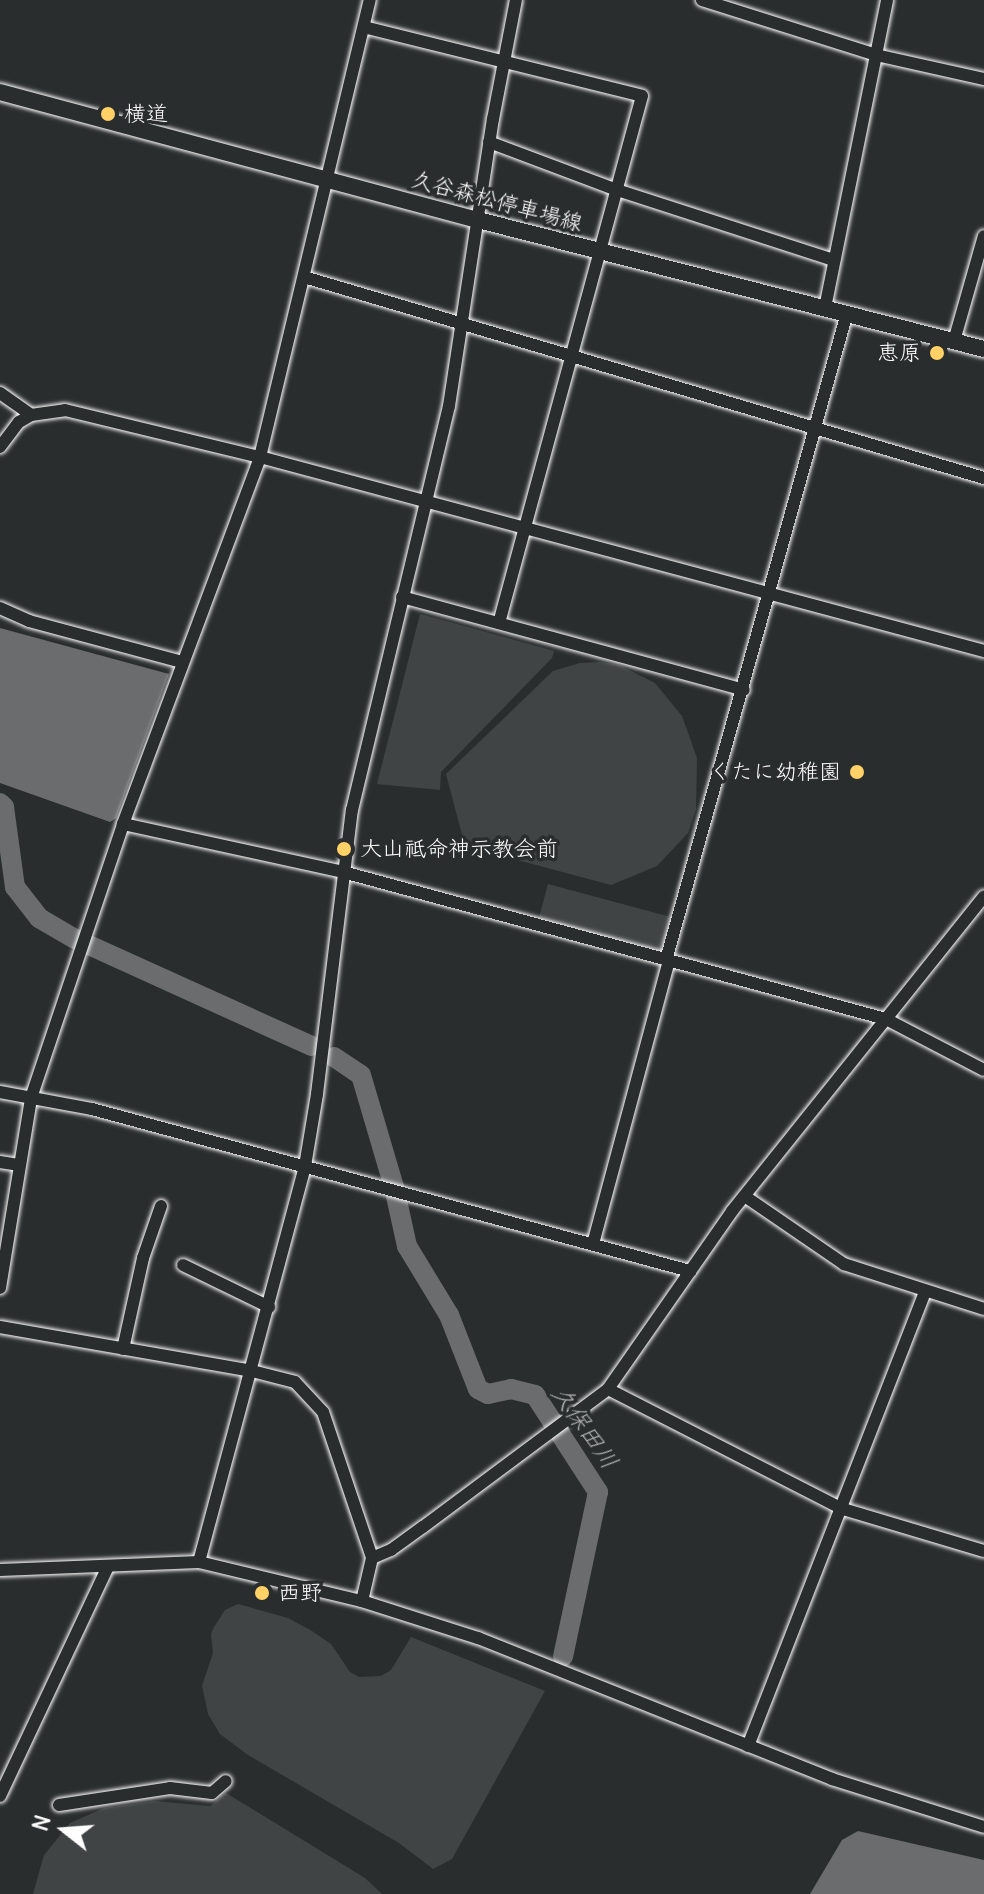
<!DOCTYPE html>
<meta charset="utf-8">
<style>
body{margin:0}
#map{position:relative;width:984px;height:1894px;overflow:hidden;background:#2a2d2e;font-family:Delius,"Klee One",sans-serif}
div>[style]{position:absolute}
.green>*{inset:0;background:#414445;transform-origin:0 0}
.water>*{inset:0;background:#6a6c6d}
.river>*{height:20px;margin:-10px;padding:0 10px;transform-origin:10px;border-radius:10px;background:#6a6c6d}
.roads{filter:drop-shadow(0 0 2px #fff) drop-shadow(0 0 2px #fff)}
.minor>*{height:12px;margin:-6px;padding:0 6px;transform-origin:6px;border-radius:6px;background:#2a2d2e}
.major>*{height:16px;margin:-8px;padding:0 8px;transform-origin:8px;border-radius:8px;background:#2a2d2e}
.dots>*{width:22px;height:22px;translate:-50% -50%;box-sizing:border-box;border:4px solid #2a2d2e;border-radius:50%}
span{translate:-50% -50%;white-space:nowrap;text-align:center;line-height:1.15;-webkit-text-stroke:7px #2a2d2e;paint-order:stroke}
.poi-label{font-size:22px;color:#fff}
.left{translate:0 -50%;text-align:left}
.right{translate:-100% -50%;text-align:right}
.street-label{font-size:22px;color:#fff}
.water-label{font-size:24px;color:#b4b6b6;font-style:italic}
.north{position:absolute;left:24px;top:1790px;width:80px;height:80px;-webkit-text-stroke:6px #2a2d2e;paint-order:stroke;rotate:287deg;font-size:22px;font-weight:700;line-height:32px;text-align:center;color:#fff}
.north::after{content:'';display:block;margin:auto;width:28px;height:36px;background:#fff;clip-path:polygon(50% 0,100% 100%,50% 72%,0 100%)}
</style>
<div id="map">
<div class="green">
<div style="clip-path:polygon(420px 614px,554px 651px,552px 658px,441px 772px,440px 790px,377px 784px)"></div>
<div style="clip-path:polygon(600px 662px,619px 665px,655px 683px,682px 716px,697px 758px,696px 809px,688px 833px,657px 866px,611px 885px,465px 846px,446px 774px,553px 671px,580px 663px)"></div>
<div style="left:548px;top:884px;width:130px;height:36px;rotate:15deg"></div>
<div style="clip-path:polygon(238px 1604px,288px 1618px,312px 1631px,331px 1644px,350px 1672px,359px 1677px,381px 1676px,391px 1670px,411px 1637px,545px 1691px,452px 1859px,433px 1869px,399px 1843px,248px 1755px,220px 1734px,208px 1714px,202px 1686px,213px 1653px,211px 1634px,214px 1627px,225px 1610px)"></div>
<div style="clip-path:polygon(226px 1793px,365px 1878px,382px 1894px,33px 1894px,44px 1855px,70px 1823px,104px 1808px,155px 1801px,210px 1806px)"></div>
</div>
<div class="water">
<div style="clip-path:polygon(0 628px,169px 674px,116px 818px,110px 822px,0 783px)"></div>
<div style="clip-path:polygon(858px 1831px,984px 1860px,984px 1894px,810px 1894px,842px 1840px)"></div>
</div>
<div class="river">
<div style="left:0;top:803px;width:6px;rotate:45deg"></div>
<div style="left:4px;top:807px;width:81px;rotate:82.2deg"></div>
<div style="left:15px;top:887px;width:39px;rotate:52deg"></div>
<div style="left:39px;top:918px;width:42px;rotate:30.3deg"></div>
<div style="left:91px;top:946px;width:242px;rotate:24.4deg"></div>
<div style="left:334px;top:1057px;width:32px;rotate:34deg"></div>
<div style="left:361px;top:1075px;width:117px;rotate:73.6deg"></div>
<div style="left:396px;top:1196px;width:51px;rotate:77.6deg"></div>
<div style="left:407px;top:1246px;width:81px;rotate:58.7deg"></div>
<div style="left:449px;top:1315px;width:79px;rotate:68.6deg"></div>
<div style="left:478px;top:1389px;width:11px;rotate:27deg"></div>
<div style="left:488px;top:1394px;width:24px;rotate:-12deg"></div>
<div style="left:511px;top:1389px;width:25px;rotate:14deg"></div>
<div style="left:535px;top:1395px;width:116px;rotate:57deg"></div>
<div style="left:598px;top:1492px;width:168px;rotate:102deg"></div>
</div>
<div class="roads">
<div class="minor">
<div style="left:702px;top:0;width:182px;rotate:17.5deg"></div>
<div style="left:876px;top:55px;width:111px;rotate:12.5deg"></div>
<div style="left:364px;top:27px;width:286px;rotate:13.9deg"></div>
<div style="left:642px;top:96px;width:546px;rotate:105.18deg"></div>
<div style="left:489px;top:142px;width:137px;rotate:20.6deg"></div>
<div style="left:617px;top:190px;width:228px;rotate:17.9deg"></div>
<div style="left:304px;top:277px;width:709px;rotate:16.47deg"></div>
<div style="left:825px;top:308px;width:314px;rotate:-78.6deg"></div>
<div style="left:954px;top:341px;width:109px;rotate:-74.1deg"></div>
<div style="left:0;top:393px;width:38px;rotate:35deg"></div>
<div style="left:0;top:447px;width:31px;rotate:-53deg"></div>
<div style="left:19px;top:422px;width:14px;rotate:-30deg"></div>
<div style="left:31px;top:415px;width:34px;rotate:-8deg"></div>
<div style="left:65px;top:410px;width:201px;rotate:13.6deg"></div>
<div style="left:260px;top:457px;width:750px;rotate:15deg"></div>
<div style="left:402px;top:597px;width:354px;rotate:15.2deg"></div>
<div style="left:0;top:608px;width:32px;rotate:24deg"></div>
<div style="left:29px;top:621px;width:158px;rotate:15deg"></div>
<div style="left:123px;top:824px;width:225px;rotate:12.3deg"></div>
<div style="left:343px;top:872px;width:563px;rotate:15.15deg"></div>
<div style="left:886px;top:1019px;width:110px;rotate:27.5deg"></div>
<div style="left:666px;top:960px;width:672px;rotate:-74.37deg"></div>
<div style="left:0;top:1092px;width:94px;rotate:10.5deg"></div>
<div style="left:92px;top:1109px;width:620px;rotate:15.16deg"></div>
<div style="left:0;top:1162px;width:20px;rotate:9deg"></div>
<div style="left:746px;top:1197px;width:119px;rotate:34.4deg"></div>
<div style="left:844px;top:1264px;width:147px;rotate:17.8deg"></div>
<div style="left:593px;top:1244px;width:294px;rotate:-75deg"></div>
<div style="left:183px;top:1265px;width:96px;rotate:26deg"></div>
<div style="left:0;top:1288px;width:193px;rotate:-80.7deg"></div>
<div style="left:31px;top:1098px;width:289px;rotate:-71.4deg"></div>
<div style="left:123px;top:824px;width:392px;rotate:-69.5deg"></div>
<div style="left:260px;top:457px;width:470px;rotate:-76.5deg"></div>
<div style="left:0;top:1327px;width:256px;rotate:9.9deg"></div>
<div style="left:252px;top:1371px;width:44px;rotate:14.3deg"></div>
<div style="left:295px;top:1382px;width:41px;rotate:47deg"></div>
<div style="left:323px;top:1412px;width:154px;rotate:71.4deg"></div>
<div style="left:372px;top:1558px;width:44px;rotate:103.1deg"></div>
<div style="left:123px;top:1349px;width:93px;rotate:-77.6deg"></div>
<div style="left:143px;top:1258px;width:55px;rotate:-70.9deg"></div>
<div style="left:608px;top:1389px;width:264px;rotate:27.1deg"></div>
<div style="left:843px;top:1509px;width:147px;rotate:16.6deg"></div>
<div style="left:372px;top:1558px;width:21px;rotate:-23deg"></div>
<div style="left:391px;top:1550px;width:39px;rotate:-36deg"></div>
<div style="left:423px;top:1527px;width:231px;rotate:-36.7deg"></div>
<div style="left:608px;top:1389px;width:217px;rotate:-55.1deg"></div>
<div style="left:732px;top:1211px;width:403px;rotate:-51.3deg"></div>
<div style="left:199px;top:1562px;width:410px;rotate:-75deg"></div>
<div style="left:305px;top:1166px;width:73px;rotate:-80.5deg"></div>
<div style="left:317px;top:1094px;width:286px;rotate:-83deg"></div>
<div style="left:352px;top:810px;width:415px;rotate:-76.5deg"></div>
<div style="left:449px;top:406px;width:290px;rotate:-81.3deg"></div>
<div style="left:493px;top:119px;width:121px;rotate:-79.1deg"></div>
<div style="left:0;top:1570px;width:199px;rotate:-2.3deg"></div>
<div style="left:199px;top:1562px;width:168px;rotate:13.5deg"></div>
<div style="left:362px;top:1601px;width:122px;rotate:17.7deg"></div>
<div style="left:478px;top:1638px;width:381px;rotate:21.7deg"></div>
<div style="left:832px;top:1779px;width:159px;rotate:17.5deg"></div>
<div style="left:748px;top:1746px;width:487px;rotate:-68.7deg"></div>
<div style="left:0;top:1796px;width:253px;rotate:-64.8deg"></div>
<div style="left:59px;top:1805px;width:112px;rotate:-8.7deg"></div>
<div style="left:170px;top:1788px;width:42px;rotate:6.8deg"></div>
<div style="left:212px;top:1793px;width:18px;rotate:-41deg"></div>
</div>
<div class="major">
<div style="left:0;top:92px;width:495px;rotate:15deg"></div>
<div style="left:478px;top:220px;width:522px;rotate:14.3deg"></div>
</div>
</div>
<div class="dots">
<div style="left:108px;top:114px;background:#ffd166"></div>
<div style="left:937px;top:353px;background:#ffd166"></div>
<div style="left:857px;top:772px;background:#ffd166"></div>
<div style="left:344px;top:849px;background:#ffd166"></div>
<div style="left:262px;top:1593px;background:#ffd166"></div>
</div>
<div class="poi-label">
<span class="left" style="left:124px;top:114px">横道</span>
<span class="right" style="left:921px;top:353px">恵原</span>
<span class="right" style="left:841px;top:772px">くたに幼稚園</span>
<span class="left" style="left:360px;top:849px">大山祗命神示教会前</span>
<span class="left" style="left:278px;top:1593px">西野</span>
</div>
<div class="street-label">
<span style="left:497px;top:201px;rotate:15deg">久谷森松停車場線</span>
</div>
<div class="water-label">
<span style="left:585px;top:1427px;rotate:55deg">久保田川</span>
</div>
<div class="north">N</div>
</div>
